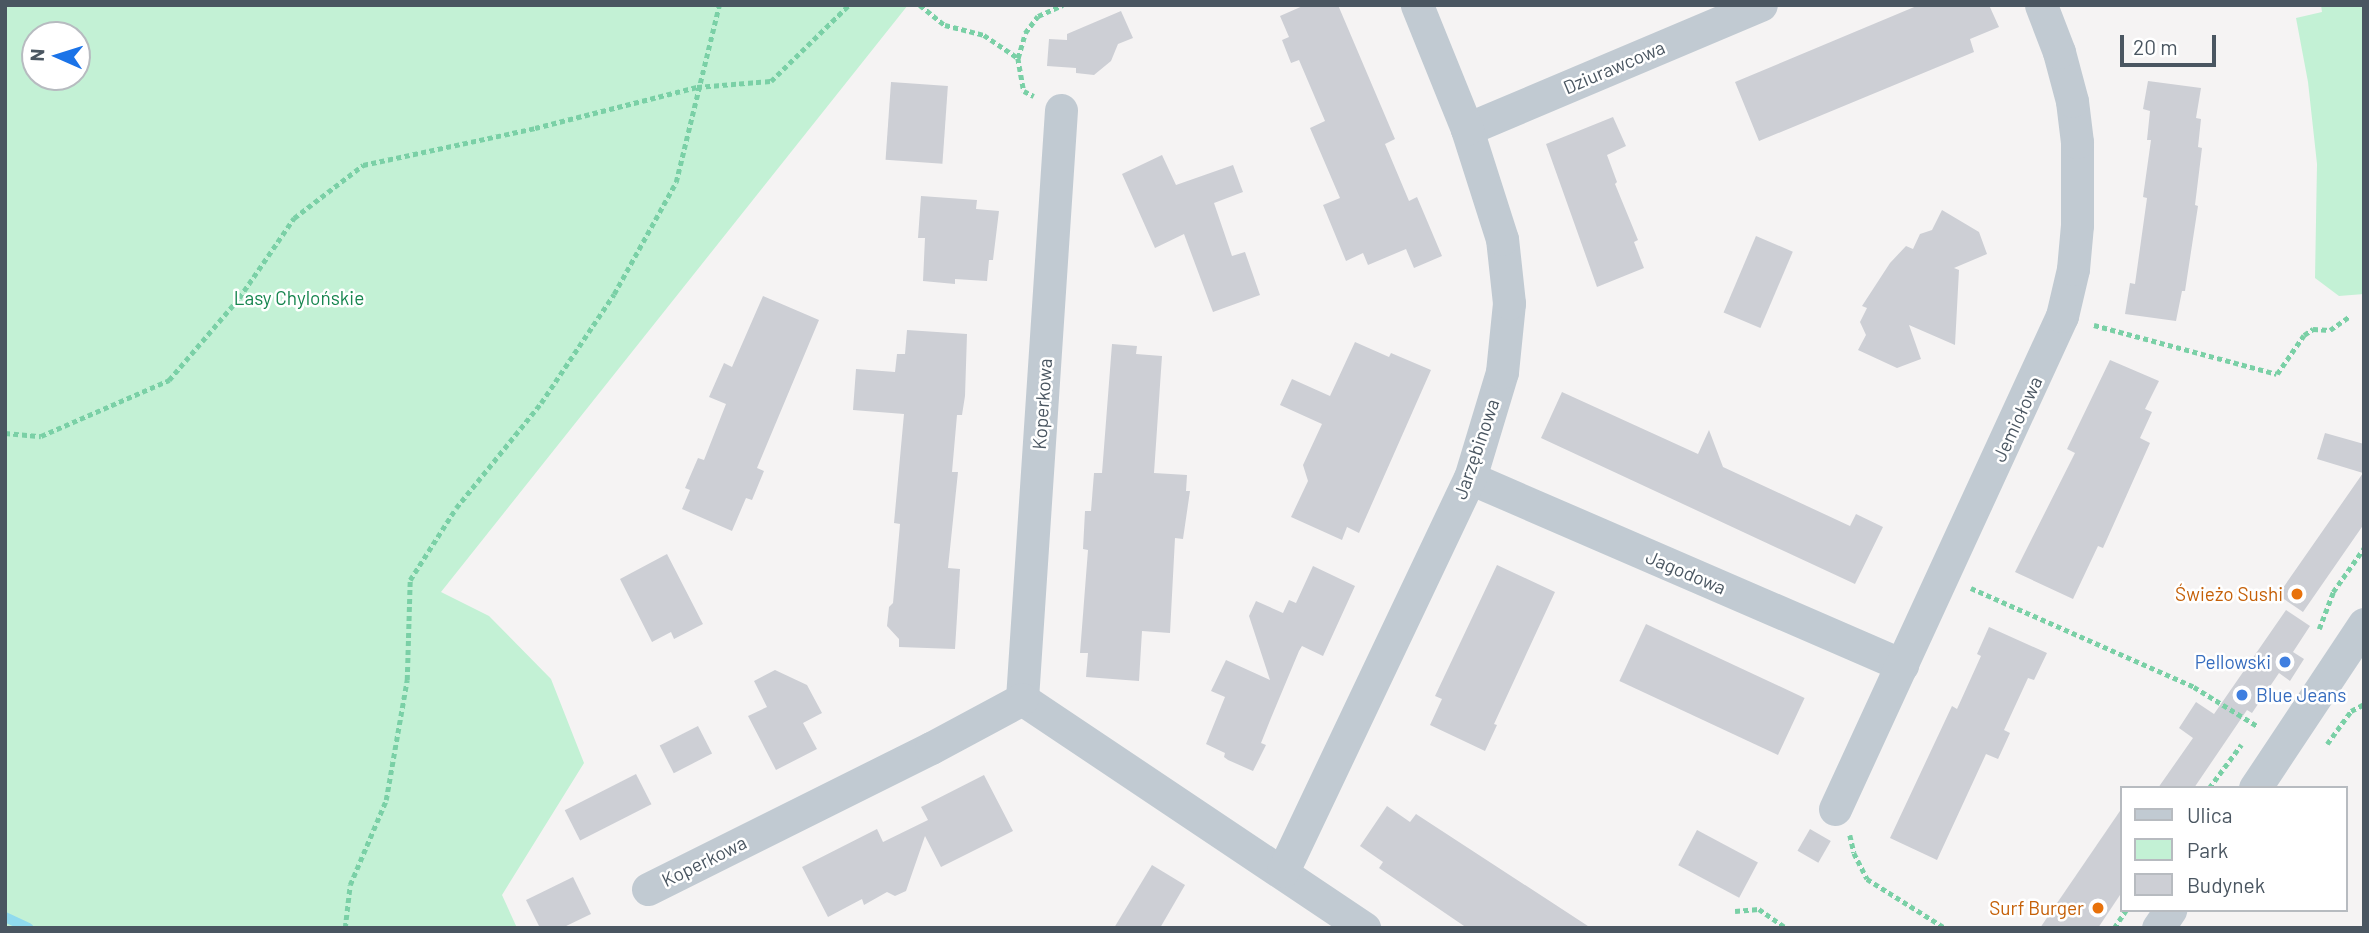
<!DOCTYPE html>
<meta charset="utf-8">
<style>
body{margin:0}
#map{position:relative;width:2369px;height:933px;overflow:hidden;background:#f5f3f3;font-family:Barlow,sans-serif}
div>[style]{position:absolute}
.green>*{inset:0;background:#c3f1d5}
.stream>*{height:10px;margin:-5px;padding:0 5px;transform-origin:5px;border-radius:5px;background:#90daee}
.building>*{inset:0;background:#cdcfd5;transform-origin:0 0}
.path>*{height:4.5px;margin-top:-2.25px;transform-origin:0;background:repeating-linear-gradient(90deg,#7ad0a6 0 5px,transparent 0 8.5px)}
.minor>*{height:33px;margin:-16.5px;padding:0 16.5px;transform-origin:16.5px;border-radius:16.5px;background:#c1cad2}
.dots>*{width:19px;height:19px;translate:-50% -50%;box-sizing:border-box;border:4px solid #fff;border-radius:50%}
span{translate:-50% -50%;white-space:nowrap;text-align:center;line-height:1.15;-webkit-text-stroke:5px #fff;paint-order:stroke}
.street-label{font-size:19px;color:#4a5661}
.park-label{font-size:19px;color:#17864f}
.food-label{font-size:19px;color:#c56008}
.right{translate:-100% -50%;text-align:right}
.shop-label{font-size:19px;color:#366cbe}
.left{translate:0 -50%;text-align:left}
.frame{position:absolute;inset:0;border:7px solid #4a5661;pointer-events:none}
.legend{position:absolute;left:2120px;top:786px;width:228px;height:126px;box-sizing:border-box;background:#fff;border:2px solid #b7bbc0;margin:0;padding:9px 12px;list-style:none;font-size:21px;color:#4a5661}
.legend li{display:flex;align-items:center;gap:14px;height:35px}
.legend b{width:35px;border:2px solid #b7bbc0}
.north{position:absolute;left:21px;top:21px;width:70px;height:70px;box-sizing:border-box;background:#fff;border:2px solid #b7bbc0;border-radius:50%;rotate:273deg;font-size:19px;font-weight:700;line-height:28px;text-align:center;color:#4a5661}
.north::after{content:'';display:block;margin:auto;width:24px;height:32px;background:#1a73e8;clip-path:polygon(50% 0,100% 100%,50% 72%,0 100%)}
.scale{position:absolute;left:2120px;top:35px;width:96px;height:32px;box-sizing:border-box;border:4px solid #4a5661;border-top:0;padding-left:9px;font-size:21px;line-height:24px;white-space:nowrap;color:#4a5661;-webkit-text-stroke:5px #fff;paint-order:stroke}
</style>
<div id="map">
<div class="green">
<div style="clip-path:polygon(evenodd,5px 5px,908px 5px,441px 592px,489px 616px,551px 679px,584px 763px,502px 895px,517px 928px,5px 928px,5px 5px,35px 35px,77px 35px,77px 77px,35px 77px,35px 35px)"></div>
<div style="clip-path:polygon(2321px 5px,2364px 5px,2364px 294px,2339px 296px,2315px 278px,2317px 164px,2308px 82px,2296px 18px,2322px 12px)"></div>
</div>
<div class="stream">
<div style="left:5px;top:917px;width:26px;rotate:25deg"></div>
</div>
<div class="building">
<div style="clip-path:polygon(1305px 5px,1338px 5px,1395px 139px,1385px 144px,1409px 201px,1417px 197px,1442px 256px,1414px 268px,1406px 249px,1368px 265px,1363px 253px,1346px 261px,1323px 205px,1340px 198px,1310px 128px,1325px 121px,1299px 60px,1291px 63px,1282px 40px,1289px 37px,1280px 16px)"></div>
<div style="clip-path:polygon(1919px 5px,1989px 5px,1999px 27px,1970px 39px,1974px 52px,1759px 141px,1735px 82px)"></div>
<div style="clip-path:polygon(1121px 11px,1133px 38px,1118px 44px,1111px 61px,1094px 75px,1076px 73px,1076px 68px,1047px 66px,1049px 39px,1067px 40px,1067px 34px)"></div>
<div style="clip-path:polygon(2148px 81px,2201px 88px,2196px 118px,2201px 119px,2198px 147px,2202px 148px,2195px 205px,2198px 206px,2185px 291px,2182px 291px,2176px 321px,2125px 314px,2130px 283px,2135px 284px,2147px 198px,2143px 197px,2151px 140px,2147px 140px,2150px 111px,2143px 109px)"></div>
<div style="left:891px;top:82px;width:57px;height:78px;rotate:4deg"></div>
<div style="clip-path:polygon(1613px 117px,1626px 146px,1607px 155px,1617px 182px,1615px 184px,1638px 240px,1634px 242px,1644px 268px,1597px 287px,1546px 144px)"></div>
<div style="clip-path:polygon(1162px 155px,1176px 185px,1233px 165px,1243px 192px,1214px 203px,1232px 256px,1245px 252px,1260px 295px,1213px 312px,1184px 234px,1155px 248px,1122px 174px)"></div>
<div style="clip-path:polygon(921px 196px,977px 200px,976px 209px,999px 211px,993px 260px,989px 260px,987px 281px,955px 279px,955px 284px,923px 281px,925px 238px,918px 238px)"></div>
<div style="clip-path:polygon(1942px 210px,1979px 232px,1987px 254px,1954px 268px,1959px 270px,1955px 345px,1909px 325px,1921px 359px,1897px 368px,1858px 350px,1866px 335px,1860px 322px,1867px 308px,1862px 306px,1890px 263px,1906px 246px,1913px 249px,1920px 234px,1932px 230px)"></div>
<div style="left:1756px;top:236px;width:40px;height:83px;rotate:23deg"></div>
<div style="clip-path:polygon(763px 296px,819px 320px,757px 468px,764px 471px,752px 500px,746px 498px,732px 531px,682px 509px,690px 490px,685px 488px,698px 458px,704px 460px,726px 404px,709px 397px,724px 363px,732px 367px)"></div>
<div style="clip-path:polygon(907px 330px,967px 334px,965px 396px,962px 415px,957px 415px,952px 472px,958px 472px,948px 568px,960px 569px,955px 649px,899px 647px,899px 639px,887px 626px,889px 607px,893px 603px,900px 524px,894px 523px,904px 414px,853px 410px,856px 369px,895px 372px,897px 354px,905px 354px)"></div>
<div style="clip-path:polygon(1355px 342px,1389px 357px,1391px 353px,1431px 370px,1359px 533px,1347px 527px,1342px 540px,1291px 517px,1308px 481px,1303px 465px,1322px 424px,1280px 405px,1292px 379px,1330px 396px)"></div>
<div style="clip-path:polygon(1112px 344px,1137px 346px,1136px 354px,1162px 356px,1154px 473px,1187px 475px,1186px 491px,1190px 491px,1183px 539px,1175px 538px,1170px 633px,1142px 631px,1139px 681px,1086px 677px,1088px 653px,1080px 653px,1088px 550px,1083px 549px,1085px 511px,1091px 511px,1094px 473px,1102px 473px)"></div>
<div style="clip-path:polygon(2110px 360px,2159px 381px,2145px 409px,2152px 412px,2140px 438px,2150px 443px,2103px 548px,2098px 546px,2073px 599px,2015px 572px,2075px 453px,2067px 449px)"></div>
<div style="clip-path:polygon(1562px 392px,1698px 454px,1709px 430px,1723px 467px,1850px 526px,1856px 514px,1883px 527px,1855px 584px,1541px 438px)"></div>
<div style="clip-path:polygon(2325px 433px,2364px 444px,2364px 524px,2303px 612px,2278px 595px,2363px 473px,2317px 459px)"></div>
<div style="clip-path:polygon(667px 554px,703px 624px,674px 639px,671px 632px,652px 642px,620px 579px)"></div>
<div style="clip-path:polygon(1497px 565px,1555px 592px,1494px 724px,1497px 725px,1485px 751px,1430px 725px,1442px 699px,1435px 696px)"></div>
<div style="clip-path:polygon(1313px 566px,1355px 586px,1323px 656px,1302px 646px,1299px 651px,1271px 718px,1261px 743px,1266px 745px,1253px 771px,1228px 760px,1224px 757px,1225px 753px,1206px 744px,1225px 697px,1211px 691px,1226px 660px,1270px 680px,1249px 616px,1256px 601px,1283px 613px,1289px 600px,1296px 603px)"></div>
<div style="clip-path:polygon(2286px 610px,2310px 626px,2293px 652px,2304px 659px,2290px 681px,2279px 673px,2252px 713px,2247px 710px,2194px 788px,2158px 788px,2193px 738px,2179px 728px,2196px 702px,2214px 714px)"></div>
<div style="left:1646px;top:624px;width:175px;height:63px;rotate:25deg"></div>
<div style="clip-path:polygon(1989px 627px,2047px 653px,2034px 680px,2028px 678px,2004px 730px,2010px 733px,1998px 759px,1986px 754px,1937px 860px,1890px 838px,1952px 706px,1957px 709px,1981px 656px,1977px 654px)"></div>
<div style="clip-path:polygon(775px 670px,807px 685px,822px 713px,803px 723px,817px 749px,776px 770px,748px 716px,767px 707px,754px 681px)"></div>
<div style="left:698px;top:726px;width:31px;height:43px;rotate:63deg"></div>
<div style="left:636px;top:774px;width:34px;height:80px;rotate:63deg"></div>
<div style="clip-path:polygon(984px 775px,1013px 831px,941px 867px,925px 836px,906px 891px,895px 896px,887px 892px,864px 905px,862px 899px,828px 917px,802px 867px,877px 829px,883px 842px,928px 820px,921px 807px)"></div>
<div style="clip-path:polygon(1387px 806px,1410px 822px,1416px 814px,1591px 928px,1467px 928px,1379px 868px,1383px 862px,1360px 846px)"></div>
<div style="clip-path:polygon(2122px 808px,2122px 892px,2098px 928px,2040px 928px)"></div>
<div style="left:1810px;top:829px;width:24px;height:25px;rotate:30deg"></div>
<div style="left:1697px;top:830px;width:69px;height:40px;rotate:28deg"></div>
<div style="clip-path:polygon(1152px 865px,1185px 885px,1160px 928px,1114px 928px)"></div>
<div style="clip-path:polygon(573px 877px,591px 914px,562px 928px,540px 928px,526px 900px)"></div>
</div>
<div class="path">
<div style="left:920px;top:5px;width:32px;rotate:39deg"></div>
<div style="left:945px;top:25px;width:40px;rotate:14.4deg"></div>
<div style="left:984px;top:35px;width:41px;rotate:34.1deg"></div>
<div style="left:1018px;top:58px;width:26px;rotate:-74deg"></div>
<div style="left:1025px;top:33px;width:21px;rotate:-53deg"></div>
<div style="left:1038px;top:16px;width:27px;rotate:-24deg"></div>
<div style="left:1018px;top:58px;width:34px;rotate:80deg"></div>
<div style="left:1024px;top:91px;width:11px;rotate:27deg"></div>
<div style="left:2094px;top:325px;width:189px;rotate:15deg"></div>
<div style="left:2277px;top:374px;width:47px;rotate:-55.3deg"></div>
<div style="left:2304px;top:335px;width:11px;rotate:-34deg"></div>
<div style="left:2313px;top:329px;width:17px;rotate:3deg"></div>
<div style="left:2330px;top:330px;width:24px;rotate:-35deg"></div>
<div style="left:5px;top:433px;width:36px;rotate:5deg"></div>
<div style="left:41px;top:436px;width:140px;rotate:-23.6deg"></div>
<div style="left:169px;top:380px;width:108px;rotate:-49.5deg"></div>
<div style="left:239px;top:298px;width:97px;rotate:-55.5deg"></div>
<div style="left:294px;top:218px;width:87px;rotate:-37.5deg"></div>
<div style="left:363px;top:165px;width:176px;rotate:-12.1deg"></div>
<div style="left:535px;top:128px;width:167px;rotate:-14.2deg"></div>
<div style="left:697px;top:87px;width:74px;rotate:-4.6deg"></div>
<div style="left:771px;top:81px;width:109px;rotate:-44.3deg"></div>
<div style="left:1971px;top:588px;width:244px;rotate:23.9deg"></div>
<div style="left:2194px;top:687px;width:76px;rotate:31.6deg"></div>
<div style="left:2319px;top:629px;width:40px;rotate:-69deg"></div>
<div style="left:2333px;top:592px;width:54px;rotate:-54.8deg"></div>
<div style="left:2327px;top:744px;width:41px;rotate:-54deg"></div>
<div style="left:2351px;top:711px;width:15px;rotate:-28deg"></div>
<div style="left:2209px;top:788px;width:54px;rotate:-53.3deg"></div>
<div style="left:1850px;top:835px;width:18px;rotate:77deg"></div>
<div style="left:1854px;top:853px;width:29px;rotate:63deg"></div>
<div style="left:1867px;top:879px;width:92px;rotate:32.1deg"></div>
<div style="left:1735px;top:911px;width:24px;rotate:-5deg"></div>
<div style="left:1759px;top:909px;width:33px;rotate:35deg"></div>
<div style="left:345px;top:928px;width:43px;rotate:-83.4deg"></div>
<div style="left:350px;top:885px;width:92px;rotate:-67deg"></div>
<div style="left:386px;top:800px;width:122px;rotate:-80.1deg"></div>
<div style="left:407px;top:680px;width:100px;rotate:-88.3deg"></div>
<div style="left:410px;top:580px;width:85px;rotate:-57.4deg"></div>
<div style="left:456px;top:508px;width:135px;rotate:-51deg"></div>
<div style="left:541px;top:403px;width:131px;rotate:-56.2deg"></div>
<div style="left:614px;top:294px;width:128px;rotate:-61deg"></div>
<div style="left:676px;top:182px;width:182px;rotate:-76.3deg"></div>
<div style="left:2114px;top:928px;width:22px;rotate:-56deg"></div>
</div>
<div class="minor">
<div style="left:1061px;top:110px;width:590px;rotate:93.79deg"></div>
<div style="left:1022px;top:699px;width:412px;rotate:33.8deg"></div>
<div style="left:1467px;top:129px;width:319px;rotate:-22.9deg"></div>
<div style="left:1470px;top:478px;width:471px;rotate:23.4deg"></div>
<div style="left:2255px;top:788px;width:197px;rotate:-56.4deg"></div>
<div style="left:1835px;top:809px;width:543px;rotate:-65.28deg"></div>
<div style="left:2062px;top:316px;width:48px;rotate:-76.8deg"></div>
<div style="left:2073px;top:269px;width:44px;rotate:-84.8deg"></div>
<div style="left:2077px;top:225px;width:83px;rotate:-90deg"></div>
<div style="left:2077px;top:142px;width:41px;rotate:-97deg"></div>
<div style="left:2072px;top:101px;width:51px;rotate:-104.9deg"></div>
<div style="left:2059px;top:52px;width:50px;rotate:-111deg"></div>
<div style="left:1283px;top:871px;width:435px;rotate:-64.6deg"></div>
<div style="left:1470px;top:478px;width:111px;rotate:-73.2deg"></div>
<div style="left:1502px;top:372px;width:69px;rotate:-84.2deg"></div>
<div style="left:1509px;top:303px;width:64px;rotate:-96.2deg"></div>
<div style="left:1502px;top:239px;width:115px;rotate:-107.7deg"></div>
<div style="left:1467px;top:129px;width:134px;rotate:-112deg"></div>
<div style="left:648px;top:889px;width:316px;rotate:-26.5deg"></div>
<div style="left:931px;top:748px;width:103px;rotate:-28.3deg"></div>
<div style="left:2158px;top:928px;width:22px;rotate:-56deg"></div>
</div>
<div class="dots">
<div style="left:2297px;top:594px;background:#e8710a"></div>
<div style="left:2285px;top:662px;background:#3f7fe0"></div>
<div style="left:2242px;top:695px;background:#3f7fe0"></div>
<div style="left:2098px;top:908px;background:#e8710a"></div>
</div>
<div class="street-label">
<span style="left:1614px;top:67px;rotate:-23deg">Dziurawcowa</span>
<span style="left:1042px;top:404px;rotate:-86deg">Koperkowa</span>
<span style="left:2017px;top:419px;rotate:-65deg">Jemiołowa</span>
<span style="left:1476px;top:449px;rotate:-71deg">Jarzębinowa</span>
<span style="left:1686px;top:572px;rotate:23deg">Jagodowa</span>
<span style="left:704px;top:861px;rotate:-26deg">Koperkowa</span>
</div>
<div class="park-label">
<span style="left:299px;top:298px">Lasy Chylońskie</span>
</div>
<div class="food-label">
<span class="right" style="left:2283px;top:594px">Świeżo Sushi</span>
<span class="right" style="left:2084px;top:908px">Surf Burger</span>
</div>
<div class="shop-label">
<span class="right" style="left:2271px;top:662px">Pellowski</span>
<span class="left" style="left:2256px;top:695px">Blue Jeans</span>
</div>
<div class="frame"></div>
<ul class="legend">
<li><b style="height:9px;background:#c1cad2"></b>Ulica</li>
<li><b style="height:19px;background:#c3f1d5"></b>Park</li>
<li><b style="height:19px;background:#cdcfd5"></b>Budynek</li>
</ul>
<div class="north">N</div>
<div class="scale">20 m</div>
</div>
